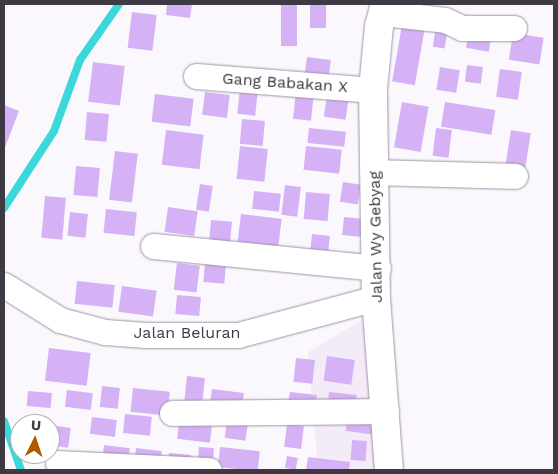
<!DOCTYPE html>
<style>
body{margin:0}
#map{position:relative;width:558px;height:474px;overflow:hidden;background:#fbf8fd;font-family:"Work Sans",sans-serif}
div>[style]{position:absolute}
.built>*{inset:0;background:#f3ebf7}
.stream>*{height:8px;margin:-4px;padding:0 4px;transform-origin:4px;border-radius:4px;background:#3bd8db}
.building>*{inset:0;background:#d5b2f5;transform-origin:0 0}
.roads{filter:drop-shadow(0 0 1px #a093a8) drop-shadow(0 0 1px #a093a8)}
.minor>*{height:25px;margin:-12.5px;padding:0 12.5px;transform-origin:12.5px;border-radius:12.5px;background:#fff}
.tertiary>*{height:28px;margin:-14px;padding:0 14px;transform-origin:14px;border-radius:14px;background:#fff}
span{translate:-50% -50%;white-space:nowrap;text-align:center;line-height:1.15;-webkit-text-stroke:5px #fff;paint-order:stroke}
.street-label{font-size:16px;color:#3e3942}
.frame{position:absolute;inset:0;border:5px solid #3e3942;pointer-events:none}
.north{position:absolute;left:10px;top:414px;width:50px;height:50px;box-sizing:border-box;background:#fff;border:1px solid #b2b0b3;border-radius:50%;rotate:4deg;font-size:14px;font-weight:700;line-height:20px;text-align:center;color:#3e3942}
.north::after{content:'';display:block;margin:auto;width:18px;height:22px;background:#b35600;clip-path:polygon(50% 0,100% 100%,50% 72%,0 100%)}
</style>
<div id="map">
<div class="built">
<div style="clip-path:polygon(382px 308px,390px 470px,318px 470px,308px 352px)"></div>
</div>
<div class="stream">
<div style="left:4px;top:208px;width:92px;rotate:-57deg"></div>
<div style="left:54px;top:131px;width:76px;rotate:-69.9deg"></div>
<div style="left:80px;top:60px;width:68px;rotate:-55.1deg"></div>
<div style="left:4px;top:421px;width:52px;rotate:70.9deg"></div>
</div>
<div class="building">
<div style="clip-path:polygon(167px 4px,192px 4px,190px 18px,166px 15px)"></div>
<div style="left:281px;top:4px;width:16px;height:42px"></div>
<div style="left:310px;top:4px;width:16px;height:24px"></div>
<div style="left:132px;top:12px;width:25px;height:36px;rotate:7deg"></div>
<div style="left:402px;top:25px;width:23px;height:57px;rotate:10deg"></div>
<div style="left:436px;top:26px;width:12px;height:21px;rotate:9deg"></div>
<div style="left:469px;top:31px;width:23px;height:17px;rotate:10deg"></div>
<div style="left:513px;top:33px;width:31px;height:27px;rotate:9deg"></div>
<div style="left:307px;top:57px;width:24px;height:18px;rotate:7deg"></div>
<div style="left:93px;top:62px;width:32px;height:40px;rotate:7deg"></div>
<div style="left:467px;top:65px;width:16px;height:17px;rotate:7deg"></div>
<div style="left:440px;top:67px;width:20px;height:23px;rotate:9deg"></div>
<div style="left:500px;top:69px;width:22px;height:28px;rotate:8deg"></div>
<div style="left:240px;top:88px;width:18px;height:26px;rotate:6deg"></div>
<div style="left:296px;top:91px;width:18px;height:28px;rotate:6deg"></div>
<div style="left:205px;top:92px;width:25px;height:23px;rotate:7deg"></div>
<div style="left:155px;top:94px;width:39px;height:28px;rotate:7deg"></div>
<div style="left:327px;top:94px;width:22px;height:23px;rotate:8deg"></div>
<div style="left:402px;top:102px;width:27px;height:46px;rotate:10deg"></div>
<div style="left:445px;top:102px;width:51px;height:25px;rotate:9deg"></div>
<div style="clip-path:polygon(4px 105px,19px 111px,4px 150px)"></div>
<div style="left:87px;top:112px;width:22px;height:28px;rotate:5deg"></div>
<div style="left:242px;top:119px;width:23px;height:25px;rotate:5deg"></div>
<div style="left:309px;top:128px;width:37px;height:15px;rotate:6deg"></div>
<div style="left:436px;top:128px;width:16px;height:28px;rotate:7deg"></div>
<div style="left:166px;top:130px;width:38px;height:35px;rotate:7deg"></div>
<div style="left:511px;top:130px;width:20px;height:34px;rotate:9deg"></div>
<div style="left:240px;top:146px;width:28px;height:33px;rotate:6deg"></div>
<div style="left:306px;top:146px;width:36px;height:24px;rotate:6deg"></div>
<div style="left:115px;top:151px;width:23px;height:49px;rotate:7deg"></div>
<div style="left:76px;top:166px;width:24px;height:29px;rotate:5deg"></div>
<div style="left:343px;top:182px;width:18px;height:20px;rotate:9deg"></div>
<div style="left:200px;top:184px;width:13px;height:26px;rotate:9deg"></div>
<div style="left:285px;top:185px;width:16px;height:30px;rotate:7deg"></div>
<div style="left:254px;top:191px;width:27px;height:18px;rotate:6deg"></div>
<div style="left:306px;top:192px;width:24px;height:27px;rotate:5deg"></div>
<div style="left:45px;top:196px;width:21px;height:42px;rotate:5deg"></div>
<div style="left:168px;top:207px;width:30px;height:25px;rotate:8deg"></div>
<div style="left:106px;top:209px;width:31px;height:24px;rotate:6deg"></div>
<div style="left:70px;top:212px;width:18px;height:24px;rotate:6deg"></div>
<div style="left:241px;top:214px;width:41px;height:28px;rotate:7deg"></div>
<div style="left:344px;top:217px;width:20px;height:18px;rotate:6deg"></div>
<div style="left:211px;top:220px;width:21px;height:22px;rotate:5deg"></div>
<div style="left:312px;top:234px;width:18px;height:16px;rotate:6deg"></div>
<div style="left:177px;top:263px;width:23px;height:27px;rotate:7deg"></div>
<div style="left:205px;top:263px;width:21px;height:19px;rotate:5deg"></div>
<div style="left:77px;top:281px;width:38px;height:23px;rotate:6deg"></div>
<div style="left:122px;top:286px;width:35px;height:26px;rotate:8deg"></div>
<div style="left:177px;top:295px;width:24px;height:19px;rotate:5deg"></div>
<div style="left:49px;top:348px;width:42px;height:33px;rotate:7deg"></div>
<div style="left:327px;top:356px;width:28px;height:25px;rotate:8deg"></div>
<div style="left:296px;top:358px;width:19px;height:24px;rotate:6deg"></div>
<div style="left:187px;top:376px;width:18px;height:30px;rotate:6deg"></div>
<div style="left:102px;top:386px;width:18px;height:21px;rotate:6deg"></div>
<div style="left:133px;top:388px;width:37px;height:24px;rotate:6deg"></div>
<div style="clip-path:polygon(212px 389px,244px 393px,241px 410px,209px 411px)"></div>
<div style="left:67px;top:390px;width:26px;height:17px;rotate:7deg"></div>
<div style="left:28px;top:391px;width:24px;height:15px;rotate:5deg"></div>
<div style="clip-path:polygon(290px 392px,317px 395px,315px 408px,287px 410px)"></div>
<div style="left:329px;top:392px;width:28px;height:13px;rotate:6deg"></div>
<div style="left:125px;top:414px;width:27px;height:19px;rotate:6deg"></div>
<div style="left:348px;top:414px;width:30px;height:17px;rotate:8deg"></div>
<div style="left:180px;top:416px;width:33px;height:23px;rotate:7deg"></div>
<div style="left:92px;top:417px;width:25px;height:17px;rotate:7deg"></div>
<div style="left:227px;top:421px;width:21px;height:17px;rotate:8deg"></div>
<div style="left:287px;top:424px;width:17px;height:23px;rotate:7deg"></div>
<div style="left:50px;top:425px;width:21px;height:20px;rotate:8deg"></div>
<div style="left:352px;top:440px;width:15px;height:20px;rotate:4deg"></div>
<div style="left:104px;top:445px;width:26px;height:17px;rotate:7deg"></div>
<div style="left:199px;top:447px;width:15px;height:18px;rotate:4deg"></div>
<div style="left:220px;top:447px;width:40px;height:20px;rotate:6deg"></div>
<div style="left:136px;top:448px;width:26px;height:15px;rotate:7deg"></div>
<div style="left:169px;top:453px;width:22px;height:13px;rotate:5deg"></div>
<div style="left:287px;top:456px;width:11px;height:12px;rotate:10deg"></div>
<div style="clip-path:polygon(308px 457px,350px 462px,349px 470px,306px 470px)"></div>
</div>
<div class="roads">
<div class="minor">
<div style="left:383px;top:13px;width:62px;rotate:6.4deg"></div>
<div style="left:445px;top:20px;width:19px;rotate:25deg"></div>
<div style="left:462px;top:28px;width:52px"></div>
<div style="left:196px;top:76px;width:178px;rotate:4.5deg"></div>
<div style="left:375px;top:172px;width:140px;rotate:1.6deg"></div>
<div style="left:153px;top:246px;width:226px;rotate:5.6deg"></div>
<div style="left:4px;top:285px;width:66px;rotate:32deg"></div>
<div style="left:60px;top:320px;width:47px;rotate:14.9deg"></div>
<div style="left:105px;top:332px;width:41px;rotate:4.2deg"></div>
<div style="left:146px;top:335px;width:92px"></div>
<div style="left:238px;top:335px;width:143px;rotate:-15deg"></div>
<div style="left:172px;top:413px;width:214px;rotate:-0.5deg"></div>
<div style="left:58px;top:463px;width:151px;rotate:2.7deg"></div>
</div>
<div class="tertiary">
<div style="left:385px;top:4px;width:23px;rotate:105deg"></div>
<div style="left:379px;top:26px;width:64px;rotate:95.4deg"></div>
<div style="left:373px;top:90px;width:208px;rotate:89.2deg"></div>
<div style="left:376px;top:298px;width:172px;rotate:85.7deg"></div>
</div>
</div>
<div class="street-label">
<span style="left:285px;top:83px;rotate:4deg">Gang Babakan X</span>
<span style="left:376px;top:237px;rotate:-91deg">Jalan Wy Gebyag</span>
<span style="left:187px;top:333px">Jalan Beluran</span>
</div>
<div class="frame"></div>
<div class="north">U</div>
</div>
